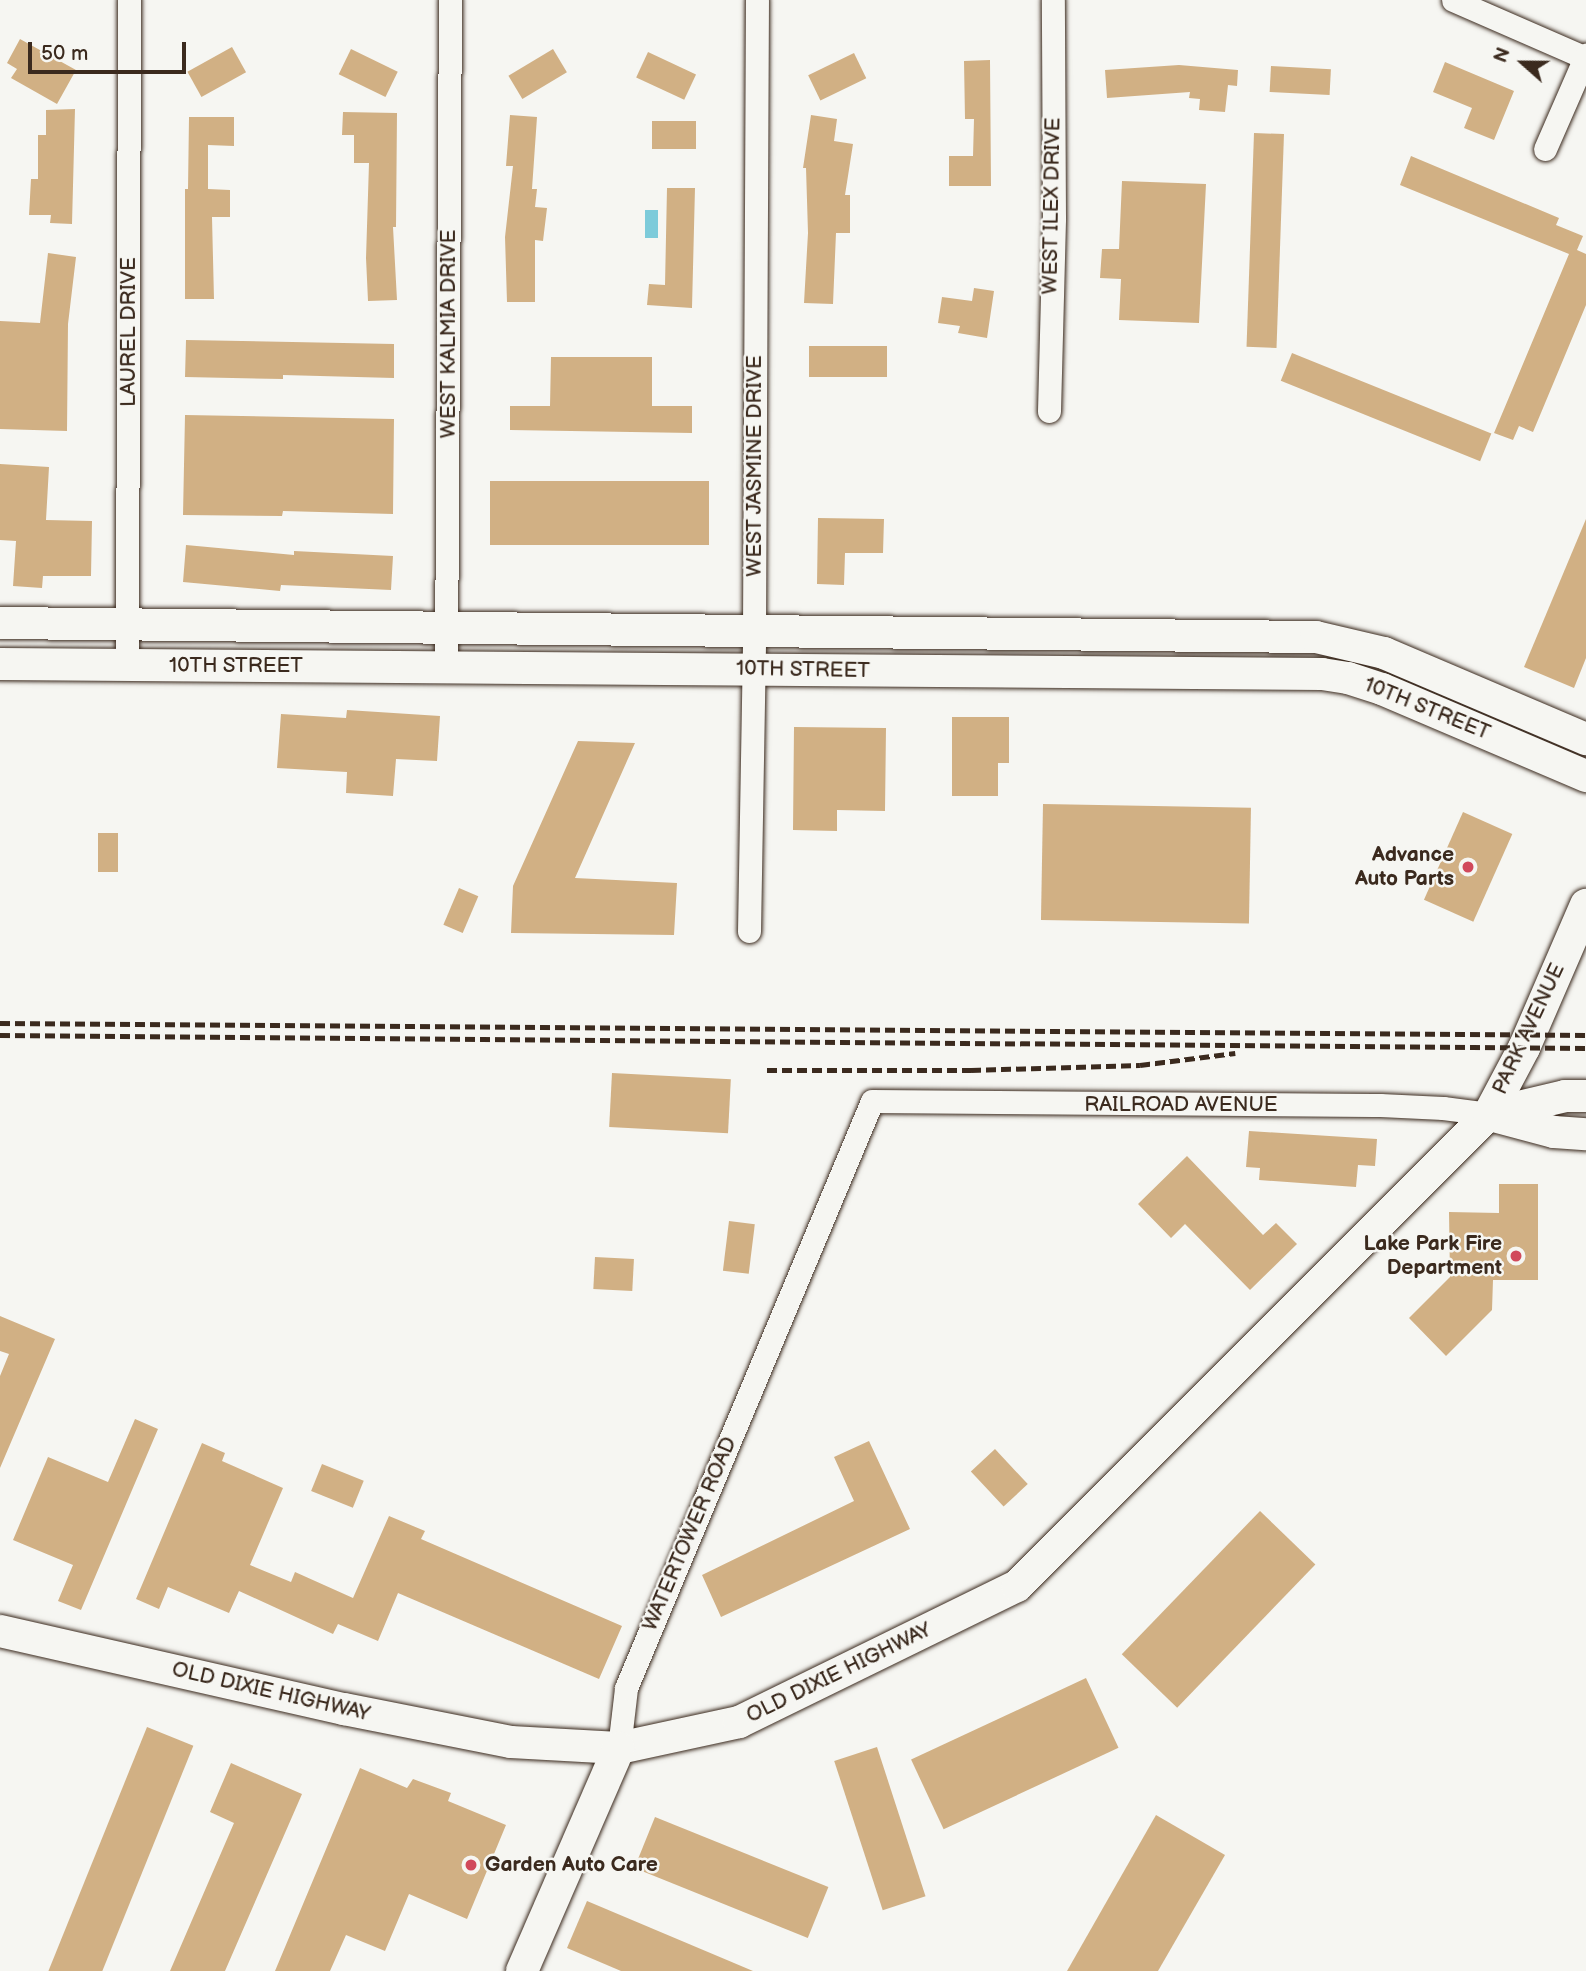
<!DOCTYPE html>
<style>
body{margin:0}
#map{position:relative;width:1586px;height:1971px;overflow:hidden;background:#f6f6f2;font-family:"Balsamiq Sans",sans-serif}
div>[style]{position:absolute}
.water>*{inset:0;background:#7dcbda;transform-origin:0 0}
.building>*{inset:0;background:#d1b084;transform-origin:0 0}
.roads{filter:drop-shadow(0 0 2px #3b2a1e) drop-shadow(0 0 2px #3b2a1e)}
.street>*{height:23px;margin:-11.5px;padding:0 11.5px;transform-origin:11.5px;border-radius:11.5px;background:#f6f6f2}
.secondary>*{height:32px;margin:-16px;padding:0 16px;transform-origin:16px;border-radius:16px;background:#f6f6f2}
.rail>*{height:5px;margin-top:-2.5px;transform-origin:0;background:repeating-linear-gradient(90deg,#3b2a1e 0 10px,transparent 0 15px)}
.dots>*{width:19px;height:19px;translate:-50% -50%;box-sizing:border-box;border:4px solid #f6f6f2;border-radius:50%}
span{translate:-50% -50%;white-space:nowrap;text-align:center;line-height:1.15;-webkit-text-stroke:5px #f6f6f2;paint-order:stroke}
.street-label{font-size:21px;color:#3b2a1e}
.poi-label{font-size:21px;color:#3b2a1e;font-weight:700}
.right{translate:-100% -50%;text-align:right}
.left{translate:0 -50%;text-align:left}
.north{position:absolute;left:1488px;top:28px;width:70px;height:70px;-webkit-text-stroke:5px #f6f6f2;paint-order:stroke;rotate:291deg;font-size:19px;font-weight:700;line-height:28px;text-align:center;color:#3b2a1e}
.north::after{content:'';display:block;margin:auto;width:24px;height:32px;background:#3b2a1e;clip-path:polygon(50% 0,100% 100%,50% 72%,0 100%)}
.scale{position:absolute;left:28px;top:42px;width:158px;height:32px;box-sizing:border-box;border:4px solid #3b2a1e;border-top:0;padding-left:9px;font-size:21px;line-height:24px;white-space:nowrap;color:#3b2a1e;-webkit-text-stroke:5px #f6f6f2;paint-order:stroke}
</style>
<div id="map">
<div class="water">
<div style="left:645px;top:210px;width:13px;height:28px"></div>
</div>
<div class="building">
<div style="clip-path:polygon(20px 39px,76px 70px,57px 104px,11px 78px,17px 69px,7px 63px)"></div>
<div style="left:232px;top:47px;width:29px;height:51px;rotate:61deg"></div>
<div style="left:351px;top:49px;width:52px;height:28px;rotate:26deg"></div>
<div style="left:553px;top:49px;width:27px;height:52px;rotate:59deg"></div>
<div style="left:648px;top:52px;width:53px;height:28px;rotate:25deg"></div>
<div style="left:854px;top:53px;width:28px;height:51px;rotate:64deg"></div>
<div style="clip-path:polygon(990px 60px,991px 186px,949px 186px,949px 156px,973px 156px,974px 119px,965px 119px,964px 61px)"></div>
<div style="clip-path:polygon(1445px 62px,1514px 91px,1494px 140px,1464px 128px,1472px 108px,1433px 92px)"></div>
<div style="clip-path:polygon(1179px 65px,1238px 70px,1237px 86px,1228px 85px,1225px 112px,1199px 110px,1200px 99px,1189px 98px,1190px 92px,1107px 98px,1105px 70px)"></div>
<div style="left:1271px;top:66px;width:60px;height:26px;rotate:3deg"></div>
<div style="clip-path:polygon(75px 109px,72px 224px,50px 223px,51px 215px,29px 215px,31px 179px,38px 179px,38px 135px,46px 135px,46px 110px)"></div>
<div style="clip-path:polygon(343px 112px,397px 113px,396px 227px,393px 227px,397px 300px,368px 301px,366px 258px,369px 163px,354px 163px,354px 135px,342px 135px)"></div>
<div style="clip-path:polygon(510px 115px,537px 117px,532px 189px,537px 189px,535px 207px,547px 208px,543px 241px,535px 240px,535px 302px,507px 302px,505px 237px,513px 166px,506px 166px)"></div>
<div style="clip-path:polygon(811px 115px,837px 119px,834px 141px,853px 144px,845px 195px,850px 195px,850px 233px,836px 233px,833px 304px,804px 303px,808px 233px,806px 168px,803px 168px)"></div>
<div style="clip-path:polygon(189px 117px,234px 117px,234px 146px,208px 145px,208px 189px,230px 190px,230px 217px,212px 217px,214px 299px,185px 299px,185px 189px,188px 189px)"></div>
<div style="left:652px;top:121px;width:44px;height:28px"></div>
<div style="left:1254px;top:133px;width:30px;height:214px;rotate:2deg"></div>
<div style="clip-path:polygon(1411px 156px,1559px 218px,1556px 225px,1583px 236px,1577px 250px,1586px 254px,1586px 305px,1533px 432px,1519px 426px,1513px 440px,1494px 433px,1569px 254px,1400px 185px)"></div>
<div style="clip-path:polygon(1122px 181px,1206px 184px,1199px 323px,1119px 320px,1121px 279px,1100px 278px,1102px 249px,1119px 249px)"></div>
<div style="clip-path:polygon(667px 188px,695px 188px,692px 308px,647px 305px,649px 284px,665px 285px)"></div>
<div style="clip-path:polygon(48px 253px,76px 257px,68px 324px,67px 431px,0 429px,0 321px,40px 323px)"></div>
<div style="clip-path:polygon(974px 288px,994px 291px,987px 338px,958px 333px,960px 326px,938px 323px,942px 297px,972px 301px)"></div>
<div style="clip-path:polygon(186px 340px,394px 344px,394px 378px,283px 375px,283px 379px,185px 377px)"></div>
<div style="left:809px;top:346px;width:78px;height:31px"></div>
<div style="left:1292px;top:353px;width:215px;height:30px;rotate:22deg"></div>
<div style="clip-path:polygon(551px 357px,652px 357px,652px 406px,692px 406px,692px 433px,510px 430px,510px 406px,550px 406px)"></div>
<div style="clip-path:polygon(185px 415px,394px 419px,393px 514px,283px 511px,282px 516px,183px 515px)"></div>
<div style="clip-path:polygon(0 464px,49px 467px,46px 520px,92px 521px,91px 576px,43px 576px,42px 588px,13px 586px,16px 541px,0 540px)"></div>
<div style="left:490px;top:481px;width:219px;height:64px"></div>
<div style="clip-path:polygon(818px 518px,884px 519px,883px 553px,845px 553px,844px 585px,817px 584px)"></div>
<div style="clip-path:polygon(1586px 519px,1586px 658px,1574px 688px,1524px 667px)"></div>
<div style="clip-path:polygon(186px 545px,294px 555px,294px 551px,393px 556px,391px 590px,281px 585px,280px 591px,183px 582px)"></div>
<div style="clip-path:polygon(347px 710px,440px 716px,437px 761px,396px 759px,393px 796px,346px 793px,347px 772px,277px 768px,281px 714px,346px 718px)"></div>
<div style="clip-path:polygon(952px 717px,1009px 717px,1009px 763px,998px 763px,998px 796px,952px 796px)"></div>
<div style="clip-path:polygon(794px 727px,886px 728px,885px 811px,837px 810px,837px 831px,793px 830px)"></div>
<div style="clip-path:polygon(578px 741px,635px 743px,575px 878px,677px 883px,674px 935px,511px 933px,513px 886px)"></div>
<div style="left:1043px;top:804px;width:208px;height:116px;rotate:1deg"></div>
<div style="left:1463px;top:812px;width:54px;height:96px;rotate:24deg"></div>
<div style="left:98px;top:833px;width:20px;height:39px"></div>
<div style="left:459px;top:888px;width:21px;height:40px;rotate:23deg"></div>
<div style="left:612px;top:1073px;width:119px;height:54px;rotate:3deg"></div>
<div style="clip-path:polygon(1249px 1131px,1377px 1139px,1375px 1166px,1358px 1165px,1356px 1187px,1259px 1180px,1260px 1168px,1246px 1167px)"></div>
<div style="clip-path:polygon(1187px 1156px,1263px 1235px,1276px 1223px,1297px 1244px,1250px 1290px,1185px 1224px,1171px 1238px,1138px 1204px)"></div>
<div style="clip-path:polygon(1499px 1184px,1538px 1184px,1538px 1280px,1493px 1280px,1492px 1310px,1446px 1356px,1409px 1318px,1450px 1277px,1449px 1212px,1499px 1213px)"></div>
<div style="left:729px;top:1221px;width:26px;height:50px;rotate:7deg"></div>
<div style="left:595px;top:1257px;width:39px;height:32px;rotate:3deg"></div>
<div style="clip-path:polygon(0 1316px,55px 1339px,0 1468px,0 1376px,9px 1354px,0 1351px)"></div>
<div style="clip-path:polygon(135px 1419px,158px 1429px,81px 1610px,58px 1601px,73px 1565px,13px 1540px,48px 1457px,108px 1482px)"></div>
<div style="clip-path:polygon(869px 1441px,910px 1529px,721px 1617px,702px 1575px,854px 1501px,834px 1457px)"></div>
<div style="clip-path:polygon(202px 1443px,225px 1453px,222px 1461px,283px 1488px,250px 1565px,291px 1582px,295px 1572px,353px 1598px,389px 1516px,425px 1531px,421px 1539px,622px 1626px,599px 1679px,398px 1593px,378px 1641px,338px 1624px,333px 1634px,239px 1591px,229px 1613px,168px 1587px,159px 1609px,136px 1599px)"></div>
<div style="left:995px;top:1449px;width:48px;height:33px;rotate:47deg"></div>
<div style="left:322px;top:1464px;width:45px;height:29px;rotate:22deg"></div>
<div style="left:1260px;top:1511px;width:77px;height:199px;rotate:44deg"></div>
<div style="left:1086px;top:1678px;width:77px;height:193px;rotate:65deg"></div>
<div style="left:147px;top:1727px;width:50px;height:265px;rotate:22deg"></div>
<div style="left:877px;top:1747px;width:157px;height:45px;rotate:72deg"></div>
<div style="clip-path:polygon(231px 1763px,302px 1794px,225px 1971px,170px 1971px,234px 1823px,210px 1812px)"></div>
<div style="clip-path:polygon(360px 1768px,407px 1788px,413px 1779px,451px 1793px,448px 1801px,506px 1825px,467px 1919px,409px 1894px,385px 1951px,346px 1935px,330px 1971px,275px 1971px)"></div>
<div style="clip-path:polygon(1156px 1815px,1225px 1855px,1158px 1971px,1067px 1971px)"></div>
<div style="left:655px;top:1817px;width:187px;height:55px;rotate:22deg"></div>
<div style="clip-path:polygon(587px 1901px,753px 1971px,621px 1971px,567px 1948px)"></div>
</div>
<div class="roads">
<div class="street">
<div style="left:1453px;top:0;width:145px;rotate:23.6deg"></div>
<div style="left:1545px;top:149px;width:103px;rotate:-66.4deg"></div>
<div style="left:1049px;top:411px;width:193px;rotate:-88.5deg"></div>
<div style="left:1054px;top:218px;width:218px;rotate:-90.3deg"></div>
<div style="left:127px;top:665px;width:665px;rotate:-89.83deg"></div>
<div style="left:446px;top:667px;width:667px;rotate:-89.66deg"></div>
<div style="left:749px;top:931px;width:299px;rotate:-89deg"></div>
<div style="left:754px;top:632px;width:632px;rotate:-89.73deg"></div>
<div style="left:619px;top:1748px;width:60px;rotate:-83.3deg"></div>
<div style="left:626px;top:1688px;width:636px;rotate:-67.26deg"></div>
<div style="left:872px;top:1101px;width:508px;rotate:0.45deg"></div>
<div style="left:1380px;top:1105px;width:63px;rotate:2.7deg"></div>
<div style="left:1443px;top:1108px;width:46px;rotate:7.4deg"></div>
</div>
<div class="secondary">
<div style="left:0;top:623px;width:1316px;rotate:0.61deg"></div>
<div style="left:1316px;top:637px;width:70px;rotate:13.2deg"></div>
<div style="left:1384px;top:653px;width:220px;rotate:23.1deg"></div>
<div style="left:0;top:664px;width:1322px;rotate:0.43deg"></div>
<div style="left:1322px;top:674px;width:26px;rotate:9deg"></div>
<div style="left:1348px;top:678px;width:36px;rotate:18deg"></div>
<div style="left:1382px;top:689px;width:222px;rotate:23.1deg"></div>
<div style="left:1489px;top:1114px;width:75px;rotate:-62.1deg"></div>
<div style="left:1524px;top:1048px;width:156px;rotate:-66.6deg"></div>
<div style="left:1494px;top:1116px;width:62px;rotate:14.9deg"></div>
<div style="left:1554px;top:1132px;width:32px;rotate:4deg"></div>
<div style="left:0;top:1631px;width:353px;rotate:12.8deg"></div>
<div style="left:344px;top:1709px;width:170px;rotate:11.2deg"></div>
<div style="left:511px;top:1742px;width:108px;rotate:3.2deg"></div>
<div style="left:619px;top:1748px;width:123px;rotate:-12.2deg"></div>
<div style="left:739px;top:1722px;width:309px;rotate:-26.1deg"></div>
<div style="left:1017px;top:1586px;width:668px;rotate:-45deg"></div>
<div style="left:1489px;top:1114px;width:78px;rotate:-13.3deg"></div>
<div style="left:1565px;top:1096px;width:21px"></div>
<div style="left:522px;top:1971px;width:243px;rotate:-66.5deg"></div>
</div>
</div>
<div class="rail">
<div style="left:0;top:1023px;width:1586px;rotate:0.43deg"></div>
<div style="left:0;top:1035px;width:1586px;rotate:0.47deg"></div>
<div style="left:767px;top:1070px;width:204px"></div>
<div style="left:971px;top:1070px;width:169px;rotate:-1.7deg"></div>
<div style="left:1140px;top:1065px;width:96px;rotate:-7.2deg"></div>
</div>
<div class="dots">
<div style="left:1468px;top:867px;background:#d1495b"></div>
<div style="left:1516px;top:1256px;background:#d1495b"></div>
<div style="left:471px;top:1865px;background:#d1495b"></div>
</div>
<div class="street-label">
<span style="left:1052px;top:206px;rotate:-89deg">WEST ILEX DRIVE</span>
<span style="left:129px;top:332px;rotate:-90deg">LAUREL DRIVE</span>
<span style="left:449px;top:334px;rotate:-90deg">WEST KALMIA DRIVE</span>
<span style="left:755px;top:466px;rotate:-90deg">WEST JASMINE DRIVE</span>
<span style="left:236px;top:666px">10TH STREET</span>
<span style="left:803px;top:670px;rotate:1deg">10TH STREET</span>
<span style="left:1427px;top:709px;rotate:22deg">10TH STREET</span>
<span style="left:1529px;top:1029px;rotate:-65deg">PARK AVENUE</span>
<span style="left:1181px;top:1105px">RAILROAD AVENUE</span>
<span style="left:690px;top:1534px;rotate:-67deg">WATERTOWER ROAD</span>
<span style="left:839px;top:1673px;rotate:-26deg">OLD DIXIE HIGHWAY</span>
<span style="left:271px;top:1692px;rotate:13deg">OLD DIXIE HIGHWAY</span>
</div>
<div class="poi-label">
<span class="right" style="left:1454px;top:867px">Advance<br>Auto Parts</span>
<span class="right" style="left:1502px;top:1256px">Lake Park Fire<br>Department</span>
<span class="left" style="left:485px;top:1865px">Garden Auto Care</span>
</div>
<div class="north">N</div>
<div class="scale">50 m</div>
</div>
